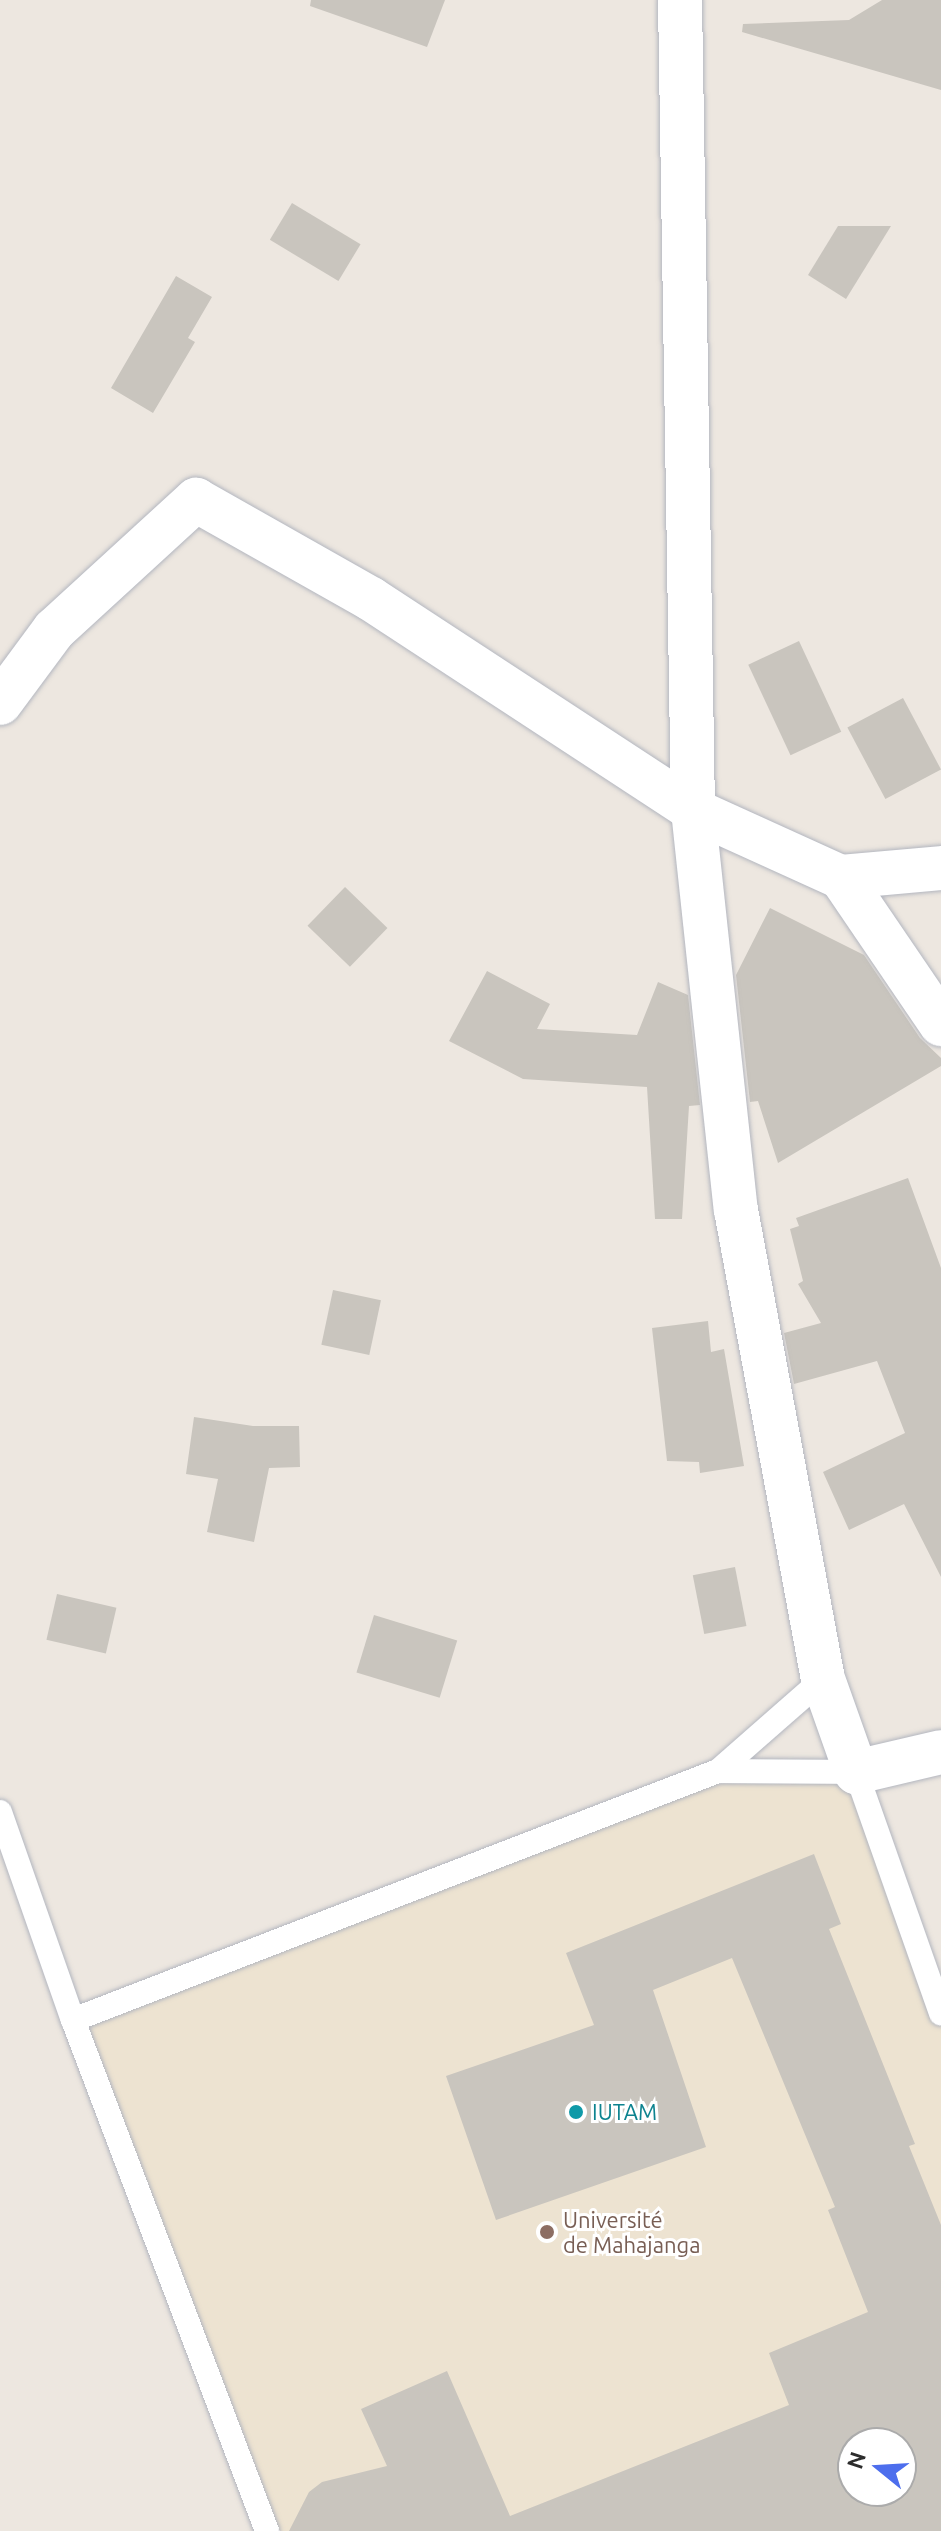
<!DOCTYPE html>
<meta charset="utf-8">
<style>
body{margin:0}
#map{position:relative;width:941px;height:2531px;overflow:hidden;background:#ede7e0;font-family:Ubuntu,sans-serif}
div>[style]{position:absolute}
.education>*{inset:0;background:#ede3d1}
.building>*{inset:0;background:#c9c5be;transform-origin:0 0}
.roads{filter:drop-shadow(0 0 2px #b3b6bf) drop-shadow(0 0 2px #b3b6bf)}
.service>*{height:24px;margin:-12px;padding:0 12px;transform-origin:12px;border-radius:12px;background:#fff}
.minor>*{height:44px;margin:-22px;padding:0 22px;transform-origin:22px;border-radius:22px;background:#fff}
.dots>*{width:22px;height:22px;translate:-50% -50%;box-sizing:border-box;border:4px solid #fff;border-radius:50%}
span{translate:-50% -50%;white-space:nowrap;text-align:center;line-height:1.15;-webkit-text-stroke:6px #fff;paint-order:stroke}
.culture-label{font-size:22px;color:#0d838f}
.left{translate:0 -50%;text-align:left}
.education-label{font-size:22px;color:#785e54}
.north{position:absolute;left:837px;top:2427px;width:80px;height:80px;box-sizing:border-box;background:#fff;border:2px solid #ababab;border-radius:50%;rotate:288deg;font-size:22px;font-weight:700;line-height:32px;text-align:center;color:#2d2d2d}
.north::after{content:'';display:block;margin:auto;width:28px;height:36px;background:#4d6eed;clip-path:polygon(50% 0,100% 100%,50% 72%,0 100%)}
</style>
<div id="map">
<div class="education">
<div style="clip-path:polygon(evenodd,718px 1771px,856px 1772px,941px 2013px,941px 2531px,267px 2531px,73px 2020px,718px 1771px,853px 2443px,901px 2443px,901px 2491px,853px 2491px,853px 2443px)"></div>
</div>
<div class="building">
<div style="clip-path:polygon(311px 0,445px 0,427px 47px,310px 6px)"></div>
<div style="clip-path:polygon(882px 0,941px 0,941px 90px,742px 32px,743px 24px,849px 20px)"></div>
<div style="left:292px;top:203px;width:80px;height:43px;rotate:31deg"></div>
<div style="clip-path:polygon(838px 226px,891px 226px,846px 299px,808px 275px)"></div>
<div style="clip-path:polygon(176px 276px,212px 297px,188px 338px,195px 342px,153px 413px,111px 388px)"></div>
<div style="left:799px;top:641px;width:100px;height:56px;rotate:65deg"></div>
<div style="left:903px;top:698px;width:81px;height:63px;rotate:62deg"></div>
<div style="left:345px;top:887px;width:59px;height:54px;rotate:44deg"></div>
<div style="clip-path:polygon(770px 908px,864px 955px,920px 1038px,941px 1058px,941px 1066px,778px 1163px,758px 1101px,750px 1102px,736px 975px)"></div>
<div style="clip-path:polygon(487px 971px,550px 1004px,537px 1029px,637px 1035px,658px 982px,688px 995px,700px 1105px,689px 1106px,682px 1219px,655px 1219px,647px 1087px,523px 1079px,449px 1041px)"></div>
<div style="clip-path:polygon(908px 1178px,941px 1268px,941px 1577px,904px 1504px,849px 1530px,823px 1472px,905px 1433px,877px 1361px,794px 1384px,784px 1333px,821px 1323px,798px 1284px,803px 1281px,790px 1229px,799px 1226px,796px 1218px)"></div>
<div style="left:333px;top:1290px;width:49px;height:56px;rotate:12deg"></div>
<div style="clip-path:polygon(708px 1321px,711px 1352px,724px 1349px,744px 1466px,700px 1473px,699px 1462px,667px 1461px,652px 1328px)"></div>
<div style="clip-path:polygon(194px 1417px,253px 1426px,299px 1426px,300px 1467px,269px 1468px,254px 1542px,207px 1532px,218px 1479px,186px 1474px)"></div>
<div style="left:735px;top:1567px;width:60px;height:43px;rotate:79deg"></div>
<div style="left:57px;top:1594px;width:61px;height:47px;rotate:13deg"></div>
<div style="left:374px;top:1615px;width:87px;height:60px;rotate:17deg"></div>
<div style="clip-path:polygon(evenodd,814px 1854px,841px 1924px,829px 1929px,915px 2144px,909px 2146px,941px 2225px,941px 2531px,289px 2531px,309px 2492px,322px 2482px,387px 2466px,361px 2409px,447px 2371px,510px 2516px,789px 2405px,769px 2353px,868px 2312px,828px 2210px,835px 2207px,732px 1958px,653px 1990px,706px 2147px,496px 2220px,446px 2076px,594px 2025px,566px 1953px,814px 1854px,853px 2443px,901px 2443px,901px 2491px,853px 2491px,853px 2443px)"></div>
</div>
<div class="roads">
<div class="service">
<div style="left:718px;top:1771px;width:140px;rotate:-41.2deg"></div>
<div style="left:0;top:1812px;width:220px;rotate:70.7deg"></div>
<div style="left:73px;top:2020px;width:547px;rotate:69.21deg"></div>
<div style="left:73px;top:2020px;width:691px;rotate:-21.11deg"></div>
<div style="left:718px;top:1771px;width:138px;rotate:0.4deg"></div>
<div style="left:856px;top:1772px;width:256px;rotate:70.6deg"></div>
</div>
<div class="minor">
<div style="left:680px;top:0;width:810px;rotate:89.08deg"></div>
<div style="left:693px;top:810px;width:402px;rotate:83.9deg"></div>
<div style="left:736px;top:1210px;width:477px;rotate:79.5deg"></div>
<div style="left:823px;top:1679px;width:99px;rotate:70.5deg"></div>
<div style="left:856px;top:1772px;width:87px;rotate:-13.2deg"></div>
<div style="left:0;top:703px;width:91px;rotate:-53.5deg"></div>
<div style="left:54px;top:630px;width:193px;rotate:-42.5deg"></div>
<div style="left:196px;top:500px;width:201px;rotate:29.5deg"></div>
<div style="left:371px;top:599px;width:385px;rotate:33.2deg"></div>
<div style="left:693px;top:810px;width:162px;rotate:24.4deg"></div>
<div style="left:841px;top:877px;width:100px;rotate:-5.1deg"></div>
<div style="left:841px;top:877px;width:178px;rotate:55.8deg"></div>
</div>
</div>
<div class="dots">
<div style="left:576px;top:2112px;background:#0f9aa8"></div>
<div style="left:547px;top:2232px;background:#8d6e63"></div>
</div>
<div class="culture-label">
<span class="left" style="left:592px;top:2112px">IUTAM</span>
</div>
<div class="education-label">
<span class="left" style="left:563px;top:2232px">Université<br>de Mahajanga</span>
</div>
<div class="north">N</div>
</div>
